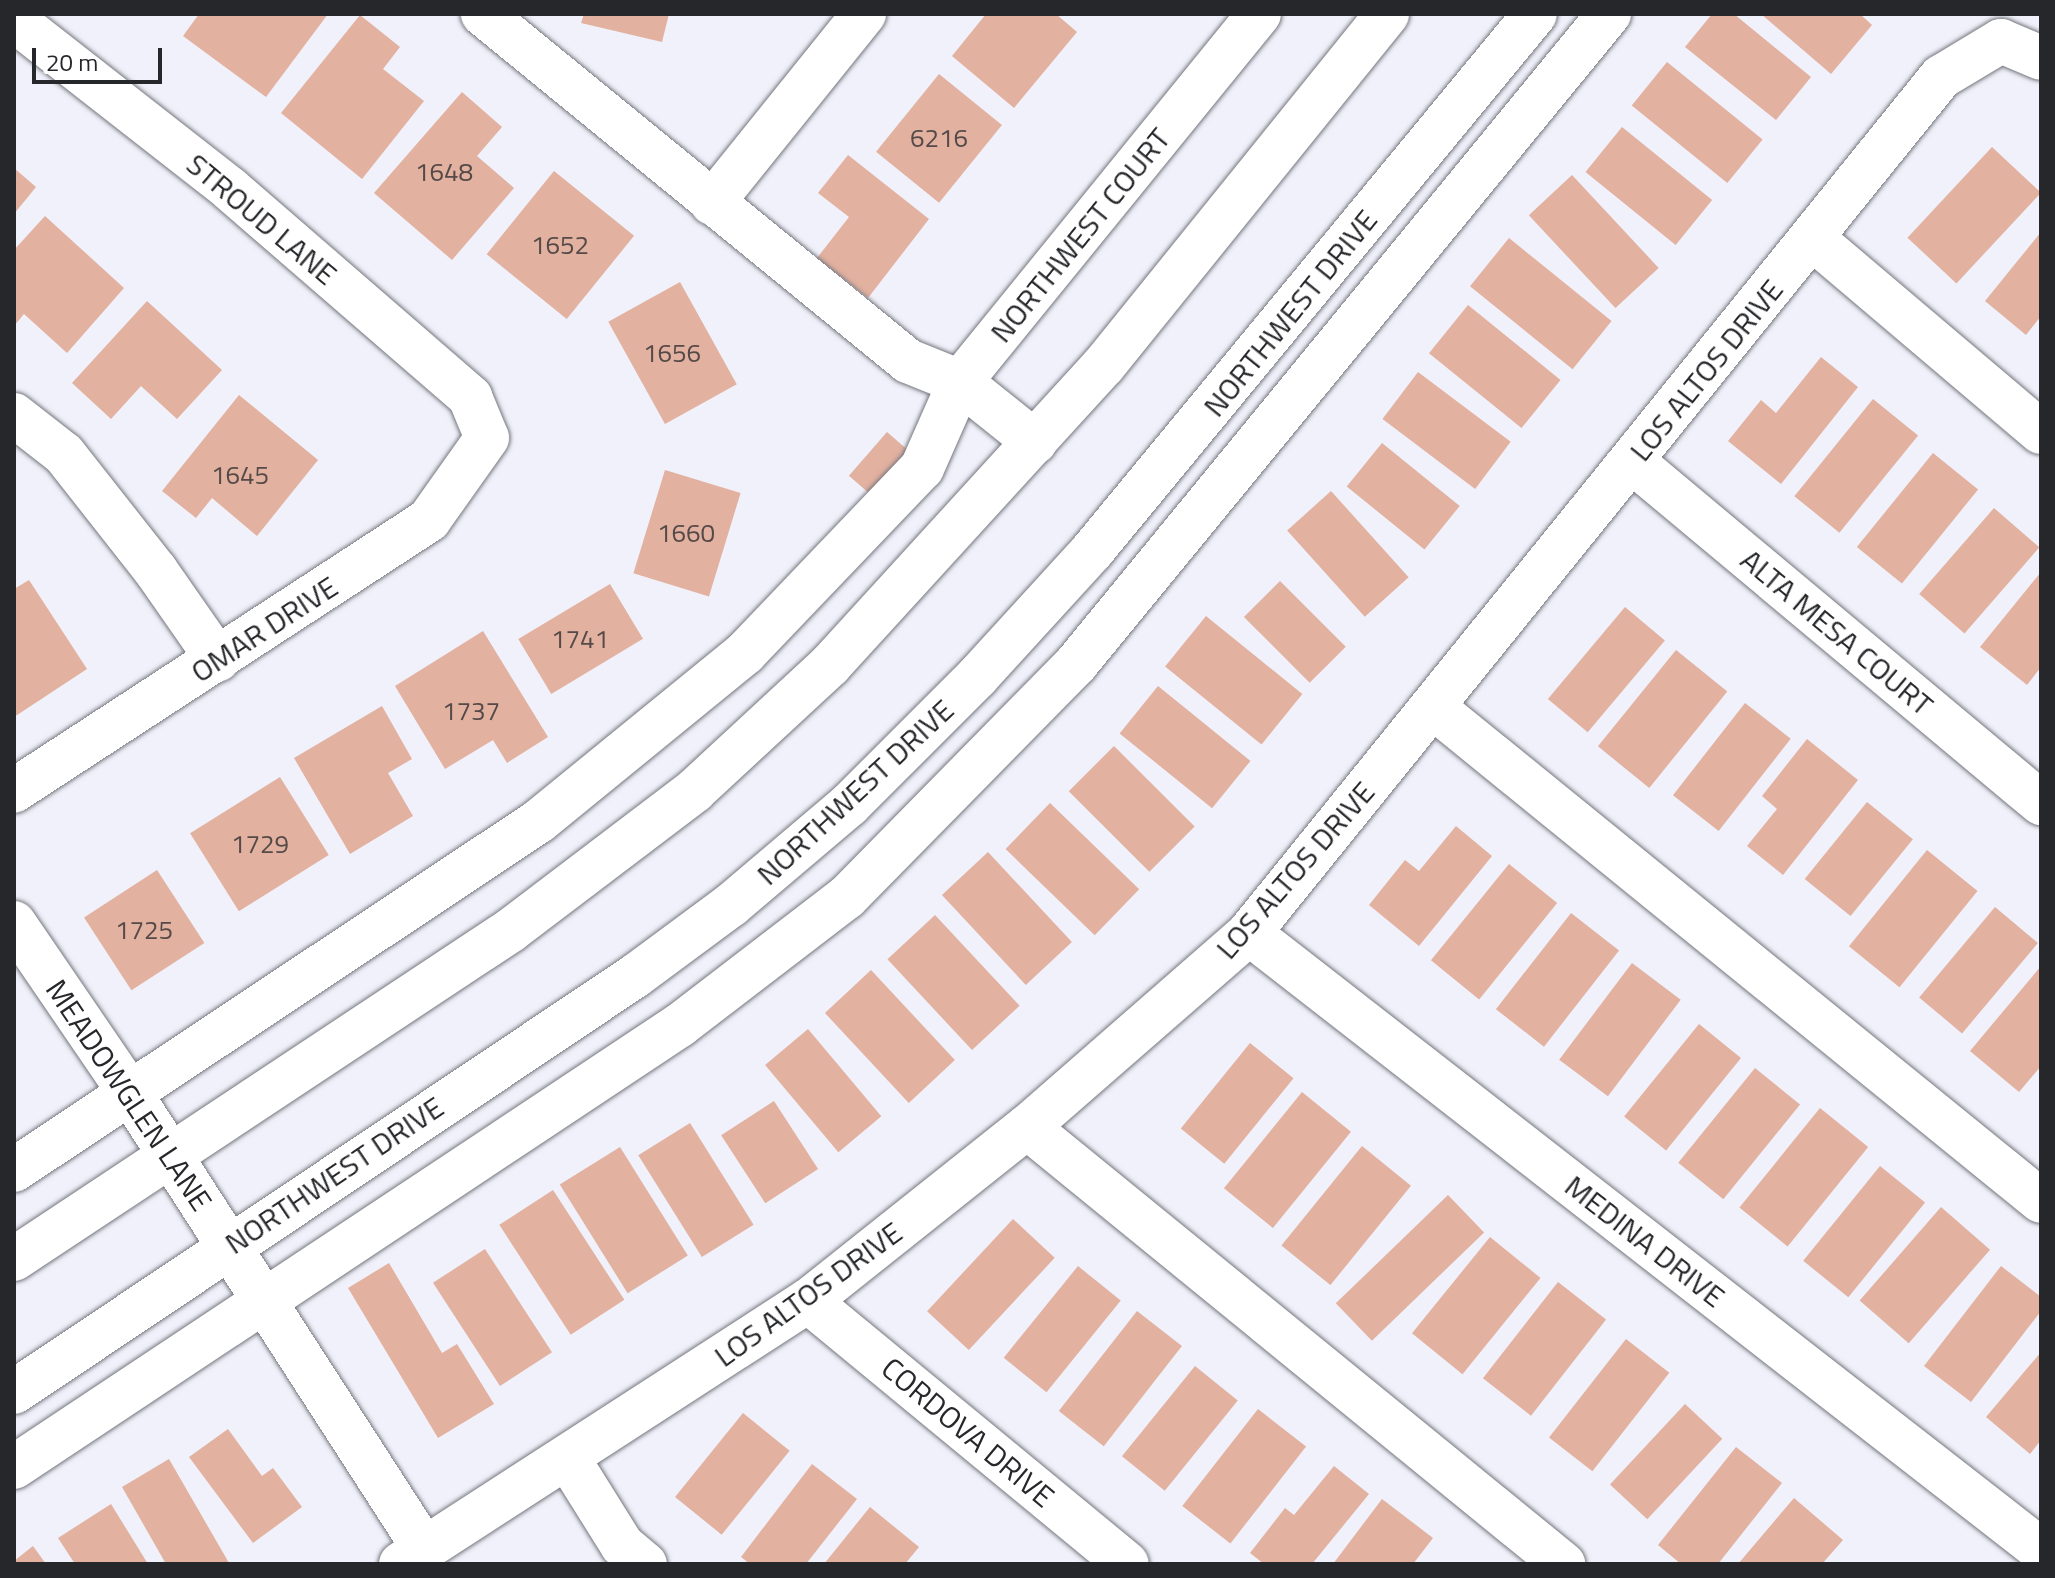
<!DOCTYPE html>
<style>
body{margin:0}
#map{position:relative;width:2055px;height:1578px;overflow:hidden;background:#f0f1fa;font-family:"Titillium Web",sans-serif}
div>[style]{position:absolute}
.building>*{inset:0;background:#e2b1a0;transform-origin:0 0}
.roads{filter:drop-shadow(0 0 2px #75767e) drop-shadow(0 0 2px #75767e)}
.minor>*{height:44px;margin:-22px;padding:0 22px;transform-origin:22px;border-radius:22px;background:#fff}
.major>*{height:44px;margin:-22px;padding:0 22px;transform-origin:22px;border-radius:22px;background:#fff}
span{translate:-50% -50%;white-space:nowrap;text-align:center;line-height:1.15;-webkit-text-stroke:8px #fff;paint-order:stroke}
.number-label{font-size:26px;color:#554a48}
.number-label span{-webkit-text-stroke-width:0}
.street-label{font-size:30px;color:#26272a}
.frame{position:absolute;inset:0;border:16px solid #26272a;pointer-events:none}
.scale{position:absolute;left:32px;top:48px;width:130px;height:36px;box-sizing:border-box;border:4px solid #26272a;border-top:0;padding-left:10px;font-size:24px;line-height:28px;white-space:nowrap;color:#26272a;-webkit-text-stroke:6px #fff;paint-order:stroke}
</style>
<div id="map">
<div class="building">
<div style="clip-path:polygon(199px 14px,328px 14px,266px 97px,183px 36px)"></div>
<div style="clip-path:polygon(584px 14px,669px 14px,662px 42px,581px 23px)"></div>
<div style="clip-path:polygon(986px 14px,1056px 14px,1077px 32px,1014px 108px,952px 56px)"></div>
<div style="clip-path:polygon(1712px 14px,1734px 14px,1811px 77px,1776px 120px,1685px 47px)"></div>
<div style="clip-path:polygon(1761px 14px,1860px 14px,1872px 25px,1831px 74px)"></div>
<div style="clip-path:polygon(360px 15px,400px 47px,383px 69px,424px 101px,362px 179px,281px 113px)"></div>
<div style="left:1667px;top:62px;width:123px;height:56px;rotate:39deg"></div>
<div style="left:939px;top:74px;width:81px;height:100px;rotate:39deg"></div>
<div style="clip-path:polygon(462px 92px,502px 127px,477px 156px,514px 188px,452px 260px,374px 193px)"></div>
<div style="left:1622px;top:127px;width:116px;height:58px;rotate:39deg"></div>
<div style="left:1992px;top:147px;width:67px;height:124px;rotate:43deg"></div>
<div style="clip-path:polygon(848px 155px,929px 219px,868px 298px,817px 258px,849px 217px,818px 193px)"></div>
<div style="clip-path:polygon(14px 168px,36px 187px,14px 214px)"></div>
<div style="left:554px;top:171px;width:103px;height:107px;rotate:39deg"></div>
<div style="left:1572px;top:175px;width:127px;height:59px;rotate:47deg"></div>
<div style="clip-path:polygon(45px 216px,124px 288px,67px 353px,24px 314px,14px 326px,14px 250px)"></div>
<div style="clip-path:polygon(2041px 232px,2041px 316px,2026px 335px,1985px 301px)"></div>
<div style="left:1509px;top:238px;width:132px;height:62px;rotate:39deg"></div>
<div style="left:680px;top:282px;width:117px;height:82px;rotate:61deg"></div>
<div style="clip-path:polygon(147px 301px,222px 370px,177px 419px,141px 386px,111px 419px,72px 383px)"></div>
<div style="left:1468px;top:305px;width:119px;height:62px;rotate:39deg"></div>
<div style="clip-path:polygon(1821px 357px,1858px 387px,1781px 484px,1728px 441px,1761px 400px,1776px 413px)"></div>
<div style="left:1418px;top:372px;width:116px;height:59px;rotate:37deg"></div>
<div style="clip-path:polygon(239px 395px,318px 460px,257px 536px,212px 498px,196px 518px,162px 491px)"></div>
<div style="left:1873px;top:399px;width:58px;height:125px;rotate:39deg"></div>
<div style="left:887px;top:432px;width:29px;height:58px;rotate:41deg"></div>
<div style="left:1382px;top:443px;width:100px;height:56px;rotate:39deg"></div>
<div style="left:1933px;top:453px;width:58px;height:121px;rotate:39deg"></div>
<div style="left:665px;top:470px;width:79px;height:108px;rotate:17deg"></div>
<div style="left:1331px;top:491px;width:116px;height:59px;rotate:48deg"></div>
<div style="left:1994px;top:508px;width:60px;height:114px;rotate:41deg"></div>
<div style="clip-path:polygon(2041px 572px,2041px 667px,2027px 685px,1980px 647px)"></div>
<div style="clip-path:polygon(29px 580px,87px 669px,14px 717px,14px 589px)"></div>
<div style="left:1280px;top:581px;width:93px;height:51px;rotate:45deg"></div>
<div style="left:610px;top:584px;width:64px;height:107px;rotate:59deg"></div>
<div style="left:1625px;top:607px;width:52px;height:120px;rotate:40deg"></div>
<div style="left:1206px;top:616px;width:124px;height:65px;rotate:39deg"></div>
<div style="clip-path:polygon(483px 631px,548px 737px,507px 763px,493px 740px,445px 769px,395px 686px)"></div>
<div style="left:1676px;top:650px;width:66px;height:124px;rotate:39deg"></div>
<div style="left:1158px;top:686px;width:119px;height:61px;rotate:39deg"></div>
<div style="left:1745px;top:703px;width:58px;height:117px;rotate:38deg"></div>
<div style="clip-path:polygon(382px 706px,412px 759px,388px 773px,413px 816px,350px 854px,294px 758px)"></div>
<div style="clip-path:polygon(1807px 739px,1858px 780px,1783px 875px,1747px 846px,1777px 809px,1762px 796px)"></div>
<div style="left:1114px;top:746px;width:114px;height:64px;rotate:45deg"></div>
<div style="left:280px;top:777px;width:92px;height:106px;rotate:58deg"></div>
<div style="left:1867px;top:802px;width:59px;height:99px;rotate:39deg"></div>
<div style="left:1050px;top:803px;width:124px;height:64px;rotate:44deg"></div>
<div style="clip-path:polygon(1456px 826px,1492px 856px,1419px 946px,1369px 905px,1405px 860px,1419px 871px)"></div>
<div style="left:1927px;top:850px;width:65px;height:124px;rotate:39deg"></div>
<div style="left:988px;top:852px;width:123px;height:63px;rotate:47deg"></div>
<div style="left:1509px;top:864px;width:62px;height:124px;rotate:39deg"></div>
<div style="left:157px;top:870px;width:87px;height:87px;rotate:57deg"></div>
<div style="left:1995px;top:907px;width:56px;height:118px;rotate:40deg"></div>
<div style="left:1571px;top:913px;width:61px;height:122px;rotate:38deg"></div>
<div style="left:935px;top:915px;width:124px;height:65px;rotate:47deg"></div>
<div style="left:1632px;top:963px;width:61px;height:121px;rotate:37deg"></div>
<div style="clip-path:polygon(2041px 966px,2041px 1066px,2019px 1092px,1970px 1051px)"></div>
<div style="left:871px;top:970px;width:123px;height:63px;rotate:47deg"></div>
<div style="left:1699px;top:1024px;width:54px;height:119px;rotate:39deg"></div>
<div style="left:808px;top:1029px;width:114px;height:56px;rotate:50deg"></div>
<div style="left:1250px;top:1043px;width:56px;height:110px;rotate:39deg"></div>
<div style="left:1755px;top:1068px;width:58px;height:122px;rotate:39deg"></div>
<div style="left:1302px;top:1092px;width:63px;height:124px;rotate:39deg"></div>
<div style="left:774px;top:1101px;width:81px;height:63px;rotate:57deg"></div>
<div style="left:1820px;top:1108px;width:62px;height:128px;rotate:39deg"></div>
<div style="left:690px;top:1123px;width:120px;height:61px;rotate:58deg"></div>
<div style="left:1362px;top:1146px;width:63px;height:128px;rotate:39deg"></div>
<div style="left:620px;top:1147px;width:128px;height:71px;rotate:58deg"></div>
<div style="left:1880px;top:1166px;width:58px;height:122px;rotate:39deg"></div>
<div style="left:553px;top:1190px;width:131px;height:64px;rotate:57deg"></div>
<div style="left:1448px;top:1195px;width:52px;height:156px;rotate:46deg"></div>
<div style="left:1941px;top:1207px;width:65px;height:124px;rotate:41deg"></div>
<div style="left:1013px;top:1219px;width:57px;height:126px;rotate:43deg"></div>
<div style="left:1490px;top:1237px;width:65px;height:124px;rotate:39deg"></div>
<div style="left:485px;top:1249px;width:123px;height:62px;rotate:57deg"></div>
<div style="clip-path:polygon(389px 1263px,442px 1353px,457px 1344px,494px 1404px,438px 1438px,348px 1288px)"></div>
<div style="left:1078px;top:1266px;width:55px;height:118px;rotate:39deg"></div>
<div style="clip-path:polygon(2001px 1266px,2041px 1297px,2041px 1311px,1971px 1402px,1924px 1366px)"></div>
<div style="left:1558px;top:1282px;width:61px;height:122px;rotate:38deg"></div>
<div style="left:1137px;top:1311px;width:57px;height:127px;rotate:38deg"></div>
<div style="left:1626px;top:1339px;width:55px;height:125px;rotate:38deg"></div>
<div style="clip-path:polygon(2041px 1352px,2041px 1440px,2030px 1454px,1986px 1417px)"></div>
<div style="left:1195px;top:1366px;width:55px;height:116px;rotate:39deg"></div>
<div style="left:1685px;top:1404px;width:51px;height:110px;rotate:43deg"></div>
<div style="left:1258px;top:1409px;width:61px;height:123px;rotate:38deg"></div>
<div style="left:743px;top:1413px;width:60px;height:108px;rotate:39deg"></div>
<div style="clip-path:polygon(228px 1429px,262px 1476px,273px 1468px,302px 1507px,253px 1543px,189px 1457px)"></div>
<div style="clip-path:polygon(1736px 1447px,1782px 1483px,1718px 1564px,1681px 1564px,1658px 1545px)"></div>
<div style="clip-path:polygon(169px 1459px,229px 1563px,227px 1564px,166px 1564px,122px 1487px)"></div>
<div style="clip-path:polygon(812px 1464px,857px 1499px,806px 1564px,750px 1564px,741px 1557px)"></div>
<div style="clip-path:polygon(1334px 1466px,1369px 1494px,1312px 1564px,1264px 1564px,1250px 1553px,1285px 1508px,1294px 1515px)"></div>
<div style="clip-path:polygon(1794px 1498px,1843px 1540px,1822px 1564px,1738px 1564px)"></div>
<div style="clip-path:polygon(1382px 1499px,1433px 1538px,1413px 1564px,1333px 1564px)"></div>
<div style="clip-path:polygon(111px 1504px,148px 1564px,75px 1564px,58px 1538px)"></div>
<div style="clip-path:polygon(870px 1507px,919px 1547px,905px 1564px,824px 1564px)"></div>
<div style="clip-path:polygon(33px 1546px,46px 1564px,14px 1564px,14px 1561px)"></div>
</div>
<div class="roads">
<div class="minor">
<div style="left:14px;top:20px;width:274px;rotate:38deg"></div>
<div style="left:230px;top:189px;width:318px;rotate:40.9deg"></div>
<div style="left:470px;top:397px;width:44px;rotate:67.5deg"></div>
<div style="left:487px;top:438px;width:100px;rotate:125.3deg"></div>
<div style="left:429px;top:520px;width:496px;rotate:146.9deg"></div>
<div style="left:712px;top:203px;width:243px;rotate:-51.2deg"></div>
<div style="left:1812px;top:238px;width:300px;rotate:40.3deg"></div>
<div style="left:14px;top:415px;width:63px;rotate:38deg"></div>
<div style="left:64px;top:454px;width:149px;rotate:51.8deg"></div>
<div style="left:156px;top:571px;width:108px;rotate:55.1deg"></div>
<div style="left:1035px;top:442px;width:96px;rotate:-141.3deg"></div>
<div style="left:960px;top:382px;width:474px;rotate:-50.9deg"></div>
<div style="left:1633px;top:462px;width:532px;rotate:39.89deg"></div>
<div style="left:1433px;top:707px;width:783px;rotate:39.09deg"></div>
<div style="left:14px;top:923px;width:202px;rotate:55.7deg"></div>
<div style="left:128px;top:1090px;width:548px;rotate:57.15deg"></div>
<div style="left:1249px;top:933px;width:1004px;rotate:37.92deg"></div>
<div style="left:1027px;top:1127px;width:692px;rotate:39.19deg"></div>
<div style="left:14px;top:1170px;width:630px;rotate:-33.61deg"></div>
<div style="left:539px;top:821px;width:266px;rotate:-39.2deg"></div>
<div style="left:745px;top:653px;width:256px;rotate:-46.3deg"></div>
<div style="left:922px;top:468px;width:94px;rotate:-66.2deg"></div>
<div style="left:960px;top:382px;width:56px;rotate:-158deg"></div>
<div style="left:908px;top:361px;width:549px;rotate:-140.77deg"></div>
<div style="left:808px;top:1301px;width:413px;rotate:39.5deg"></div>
<div style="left:567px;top:1457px;width:104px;rotate:58deg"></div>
<div style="left:622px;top:1545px;width:30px;rotate:40deg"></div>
<div style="left:14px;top:1467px;width:799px;rotate:-33.57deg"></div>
<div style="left:680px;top:1025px;width:210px;rotate:-37.5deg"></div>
<div style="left:847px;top:897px;width:327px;rotate:-45.5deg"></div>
<div style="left:1076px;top:664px;width:841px;rotate:-50.65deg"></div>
<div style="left:401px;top:1564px;width:485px;rotate:-32.9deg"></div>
<div style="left:808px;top:1301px;width:280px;rotate:-38.5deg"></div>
<div style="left:1027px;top:1127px;width:295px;rotate:-41.1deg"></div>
<div style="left:1249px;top:933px;width:1101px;rotate:-51.05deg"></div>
<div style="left:1941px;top:77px;width:70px;rotate:-31deg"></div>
<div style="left:2001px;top:41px;width:43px;rotate:23deg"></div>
</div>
<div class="major">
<div style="left:14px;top:1259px;width:596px;rotate:-33.5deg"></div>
<div style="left:511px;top:930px;width:230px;rotate:-37.2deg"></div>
<div style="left:694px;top:791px;width:185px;rotate:-42.8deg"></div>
<div style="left:830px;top:665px;width:406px;rotate:-47.6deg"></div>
<div style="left:1104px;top:365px;width:451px;rotate:-51.1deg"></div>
<div style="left:14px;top:1392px;width:747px;rotate:-33.82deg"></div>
<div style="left:635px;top:976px;width:119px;rotate:-36.5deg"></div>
<div style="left:731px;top:905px;width:155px;rotate:-40.3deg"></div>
<div style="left:849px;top:805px;width:181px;rotate:-45deg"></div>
<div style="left:977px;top:677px;width:171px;rotate:-47.6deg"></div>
<div style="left:1092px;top:551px;width:696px;rotate:-50.48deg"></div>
</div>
</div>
<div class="number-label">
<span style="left:939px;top:138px">6216</span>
<span style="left:444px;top:172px">1648</span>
<span style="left:560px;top:245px">1652</span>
<span style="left:672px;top:353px">1656</span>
<span style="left:240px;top:475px">1645</span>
<span style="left:686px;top:533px">1660</span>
<span style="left:580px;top:639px">1741</span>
<span style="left:471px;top:711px">1737</span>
<span style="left:260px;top:844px">1729</span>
<span style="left:144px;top:930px">1725</span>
</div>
<div class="street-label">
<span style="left:262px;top:219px;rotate:40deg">STROUD LANE</span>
<span style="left:1080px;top:235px;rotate:-51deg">NORTHWEST COURT</span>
<span style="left:1290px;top:313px;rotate:-51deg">NORTHWEST DRIVE</span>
<span style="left:1706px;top:370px;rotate:-51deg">LOS ALTOS DRIVE</span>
<span style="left:264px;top:629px;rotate:-33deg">OMAR DRIVE</span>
<span style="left:1837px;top:632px;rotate:40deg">ALTA MESA COURT</span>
<span style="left:855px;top:792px;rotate:-43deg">NORTHWEST DRIVE</span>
<span style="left:1295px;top:870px;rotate:-49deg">LOS ALTOS DRIVE</span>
<span style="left:129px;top:1095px;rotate:56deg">MEADOWGLEN LANE</span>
<span style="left:334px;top:1175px;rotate:-34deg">NORTHWEST DRIVE</span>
<span style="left:1645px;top:1241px;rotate:38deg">MEDINA DRIVE</span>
<span style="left:808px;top:1294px;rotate:-36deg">LOS ALTOS DRIVE</span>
<span style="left:968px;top:1432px;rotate:40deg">CORDOVA DRIVE</span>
</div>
<div class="frame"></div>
<div class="scale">20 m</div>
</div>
